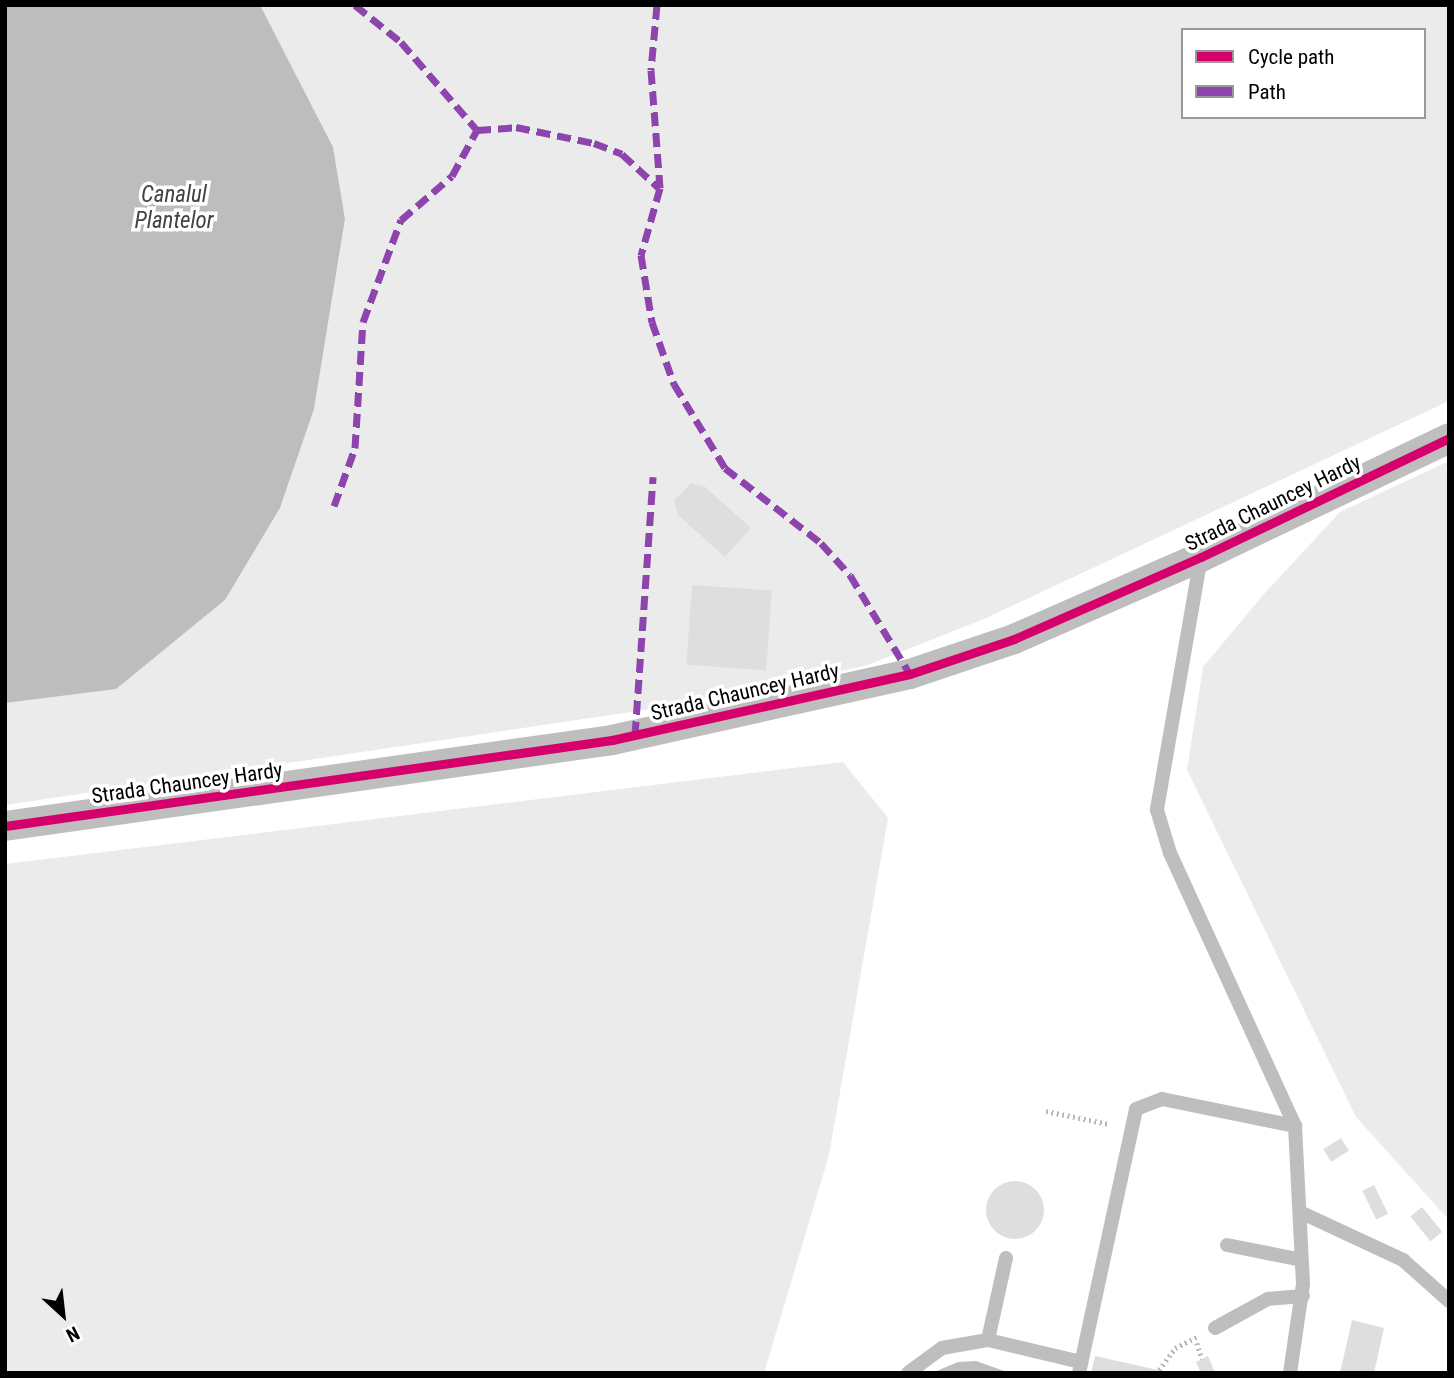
<!DOCTYPE html>
<style>
body{margin:0}
#map{position:relative;width:1454px;height:1378px;overflow:hidden;background:#fff;font-family:"Roboto Condensed",sans-serif}
div>[style]{position:absolute}
.green>*{inset:0;background:#ebebeb}
.water>*{inset:0;background:#bdbdbd}
.building>*{inset:0;background:#dedede;transform-origin:0 0}
.round{border-radius:50%}
.path>*{height:4.5px;margin-top:-2.25px;transform-origin:0;background:repeating-linear-gradient(90deg,#b9b9b9 0 2px,transparent 0 5.5px)}
.service>*{height:14px;margin:-7px;padding:0 7px;transform-origin:7px;border-radius:7px;background:#bebebe}
.minor>*{height:30px;margin:-15px;padding:0 15px;transform-origin:15px;border-radius:15px;background:#bebebe}
.quiet>*{height:7px;margin-top:-3.5px;transform-origin:0;background:repeating-linear-gradient(90deg,#8e44ad 0 14px,transparent 0 21px)}
.cycleway>*{height:9px;margin:-4.5px;padding:0 4.5px;transform-origin:4.5px;border-radius:4.5px;background:#d6006c}
span{translate:-50% -50%;white-space:nowrap;text-align:center;line-height:1.15;-webkit-text-stroke:7px #fff;paint-order:stroke}
.street-label{font-size:21px;color:#000}
.water-label{font-size:23px;color:#424242;font-style:italic}
.frame{position:absolute;inset:0;border:7px solid #000;pointer-events:none}
.legend{position:absolute;left:1181px;top:28px;width:245px;height:91px;box-sizing:border-box;background:#fff;border:2px solid #999;margin:0;padding:9px 12px;list-style:none;font-size:21px;color:#000}
.legend li{display:flex;align-items:center;gap:14px;height:35px}
.legend b{width:35px;border:2px solid #999}
.north{position:absolute;left:28px;top:1280px;width:70px;height:70px;-webkit-text-stroke:5px #fff;paint-order:stroke;rotate:153deg;font-size:19px;font-weight:700;line-height:28px;text-align:center;color:#000}
.north::after{content:'';display:block;margin:auto;width:24px;height:32px;background:#000;clip-path:polygon(50% 0,100% 100%,50% 72%,0 100%)}
</style>
<div id="map">
<div class="green">
<div style="clip-path:polygon(evenodd,260px 5px,1449px 5px,1449px 401px,984px 619px,865px 666px,651px 709px,5px 805px,5px 703px,116px 688px,225px 600px,280px 508px,314px 409px,345px 219px,333px 147px,260px 5px,1183px 30px,1424px 30px,1424px 117px,1183px 117px,1183px 30px)"></div>
<div style="clip-path:polygon(1449px 461px,1449px 1220px,1356px 1117px,1187px 770px,1203px 667px,1263px 595px,1340px 512px)"></div>
<div style="clip-path:polygon(843px 762px,888px 818px,829px 1155px,764px 1373px,5px 1373px,5px 864px)"></div>
</div>
<div class="water">
<div style="clip-path:polygon(5px 5px,260px 5px,333px 147px,345px 219px,314px 409px,280px 508px,225px 600px,116px 689px,5px 703px)"></div>
<div style="clip-path:polygon(976px 1361px,1010px 1373px,932px 1373px,958px 1362px)"></div>
</div>
<div class="building">
<div style="clip-path:polygon(691px 483px,704px 486px,751px 528px,725px 557px,678px 515px,674px 501px)"></div>
<div style="left:692px;top:585px;width:80px;height:80px;rotate:4deg"></div>
<div style="left:1341px;top:1138px;width:15px;height:21px;rotate:58deg"></div>
<div class="round" style="left:986px;top:1181px;width:58px;height:58px"></div>
<div style="left:1374px;top:1185px;width:32px;height:13px;rotate:64deg"></div>
<div style="left:1422px;top:1207px;width:32px;height:15px;rotate:51deg"></div>
<div style="clip-path:polygon(1352px 1320px,1384px 1328px,1374px 1373px,1340px 1373px)"></div>
<div style="clip-path:polygon(1095px 1356px,1167px 1372px,1167px 1373px,1091px 1373px)"></div>
<div style="clip-path:polygon(1208px 1356px,1215px 1373px,1201px 1373px,1196px 1362px)"></div>
</div>
<div class="path">
<div style="left:1046px;top:1111px;width:64px;rotate:11.7deg"></div>
<div style="left:1197px;top:1343px;width:17px;rotate:73deg"></div>
<div style="left:1159px;top:1370px;width:27px;rotate:-54deg"></div>
<div style="left:1175px;top:1348px;width:25px;rotate:-27deg"></div>
</div>
<div class="service">
<div style="left:1201px;top:557px;width:257px;rotate:99.9deg"></div>
<div style="left:1157px;top:810px;width:45px;rotate:73.2deg"></div>
<div style="left:1170px;top:853px;width:300px;rotate:65.4deg"></div>
<div style="left:1295px;top:1126px;width:158px;rotate:87.1deg"></div>
<div style="left:1303px;top:1284px;width:90px;rotate:98.3deg"></div>
<div style="left:1300px;top:1212px;width:114px;rotate:25deg"></div>
<div style="left:1403px;top:1260px;width:62px;rotate:41.7deg"></div>
<div style="left:1227px;top:1245px;width:76px;rotate:11.3deg"></div>
<div style="left:1006px;top:1258px;width:84px;rotate:102.4deg"></div>
<div style="left:988px;top:1340px;width:96px;rotate:13.3deg"></div>
<div style="left:1215px;top:1328px;width:60px;rotate:-28.7deg"></div>
<div style="left:1268px;top:1299px;width:35px;rotate:-5deg"></div>
<div style="left:908px;top:1373px;width:42px;rotate:-36.3deg"></div>
<div style="left:942px;top:1348px;width:47px;rotate:-9.9deg"></div>
<div style="left:1079px;top:1373px;width:270px;rotate:-77.8deg"></div>
<div style="left:1136px;top:1109px;width:28px;rotate:-21deg"></div>
<div style="left:1162px;top:1099px;width:136px;rotate:11.5deg"></div>
</div>
<div class="minor">
<div style="left:5px;top:826px;width:613px;rotate:-8.06deg"></div>
<div style="left:612px;top:740px;width:305px;rotate:-12.5deg"></div>
<div style="left:910px;top:674px;width:110px;rotate:-18.6deg"></div>
<div style="left:1014px;top:639px;width:204px;rotate:-23.7deg"></div>
<div style="left:1201px;top:557px;width:275px;rotate:-25.6deg"></div>
</div>
<div class="quiet">
<div style="left:355px;top:5px;width:59px;rotate:38.8deg"></div>
<div style="left:401px;top:42px;width:116px;rotate:49.2deg"></div>
<div style="left:477px;top:130px;width:39px;rotate:-4deg"></div>
<div style="left:516px;top:127px;width:80px;rotate:11.6deg"></div>
<div style="left:594px;top:143px;width:30px;rotate:21deg"></div>
<div style="left:622px;top:154px;width:50px;rotate:42.6deg"></div>
<div style="left:657px;top:5px;width:65px;rotate:95.3deg"></div>
<div style="left:651px;top:70px;width:118px;rotate:85.6deg"></div>
<div style="left:660px;top:188px;width:70px;rotate:105.8deg"></div>
<div style="left:641px;top:255px;width:68px;rotate:80.7deg"></div>
<div style="left:652px;top:322px;width:66px;rotate:70.5deg"></div>
<div style="left:674px;top:384px;width:98px;rotate:58.7deg"></div>
<div style="left:725px;top:468px;width:122px;rotate:38deg"></div>
<div style="left:821px;top:543px;width:43px;rotate:47.8deg"></div>
<div style="left:850px;top:575px;width:116px;rotate:58.8deg"></div>
<div style="left:334px;top:506px;width:62px;rotate:-70.1deg"></div>
<div style="left:355px;top:448px;width:126px;rotate:-86.4deg"></div>
<div style="left:363px;top:322px;width:109px;rotate:-69.6deg"></div>
<div style="left:401px;top:220px;width:67px;rotate:-40.8deg"></div>
<div style="left:452px;top:176px;width:52px;rotate:-61.5deg"></div>
<div style="left:635px;top:735px;width:259px;rotate:-86deg"></div>
</div>
<div class="cycleway">
<div style="left:5px;top:826px;width:613px;rotate:-8.06deg"></div>
<div style="left:612px;top:740px;width:305px;rotate:-12.5deg"></div>
<div style="left:910px;top:674px;width:110px;rotate:-18.6deg"></div>
<div style="left:1014px;top:639px;width:204px;rotate:-23.7deg"></div>
<div style="left:1201px;top:557px;width:275px;rotate:-25.6deg"></div>
</div>
<div class="street-label">
<span style="left:1273px;top:503px;rotate:-26deg">Strada Chauncey Hardy</span>
<span style="left:745px;top:692px;rotate:-13deg">Strada Chauncey Hardy</span>
<span style="left:187px;top:783px;rotate:-8deg">Strada Chauncey Hardy</span>
</div>
<div class="water-label">
<span style="left:174px;top:208px">Canalul<br>Plantelor</span>
</div>
<div class="frame"></div>
<ul class="legend">
<li><b style="height:9px;background:#d6006c"></b>Cycle path</li>
<li><b style="height:9px;background:#8e44ad"></b>Path</li>
</ul>
<div class="north">N</div>
</div>
